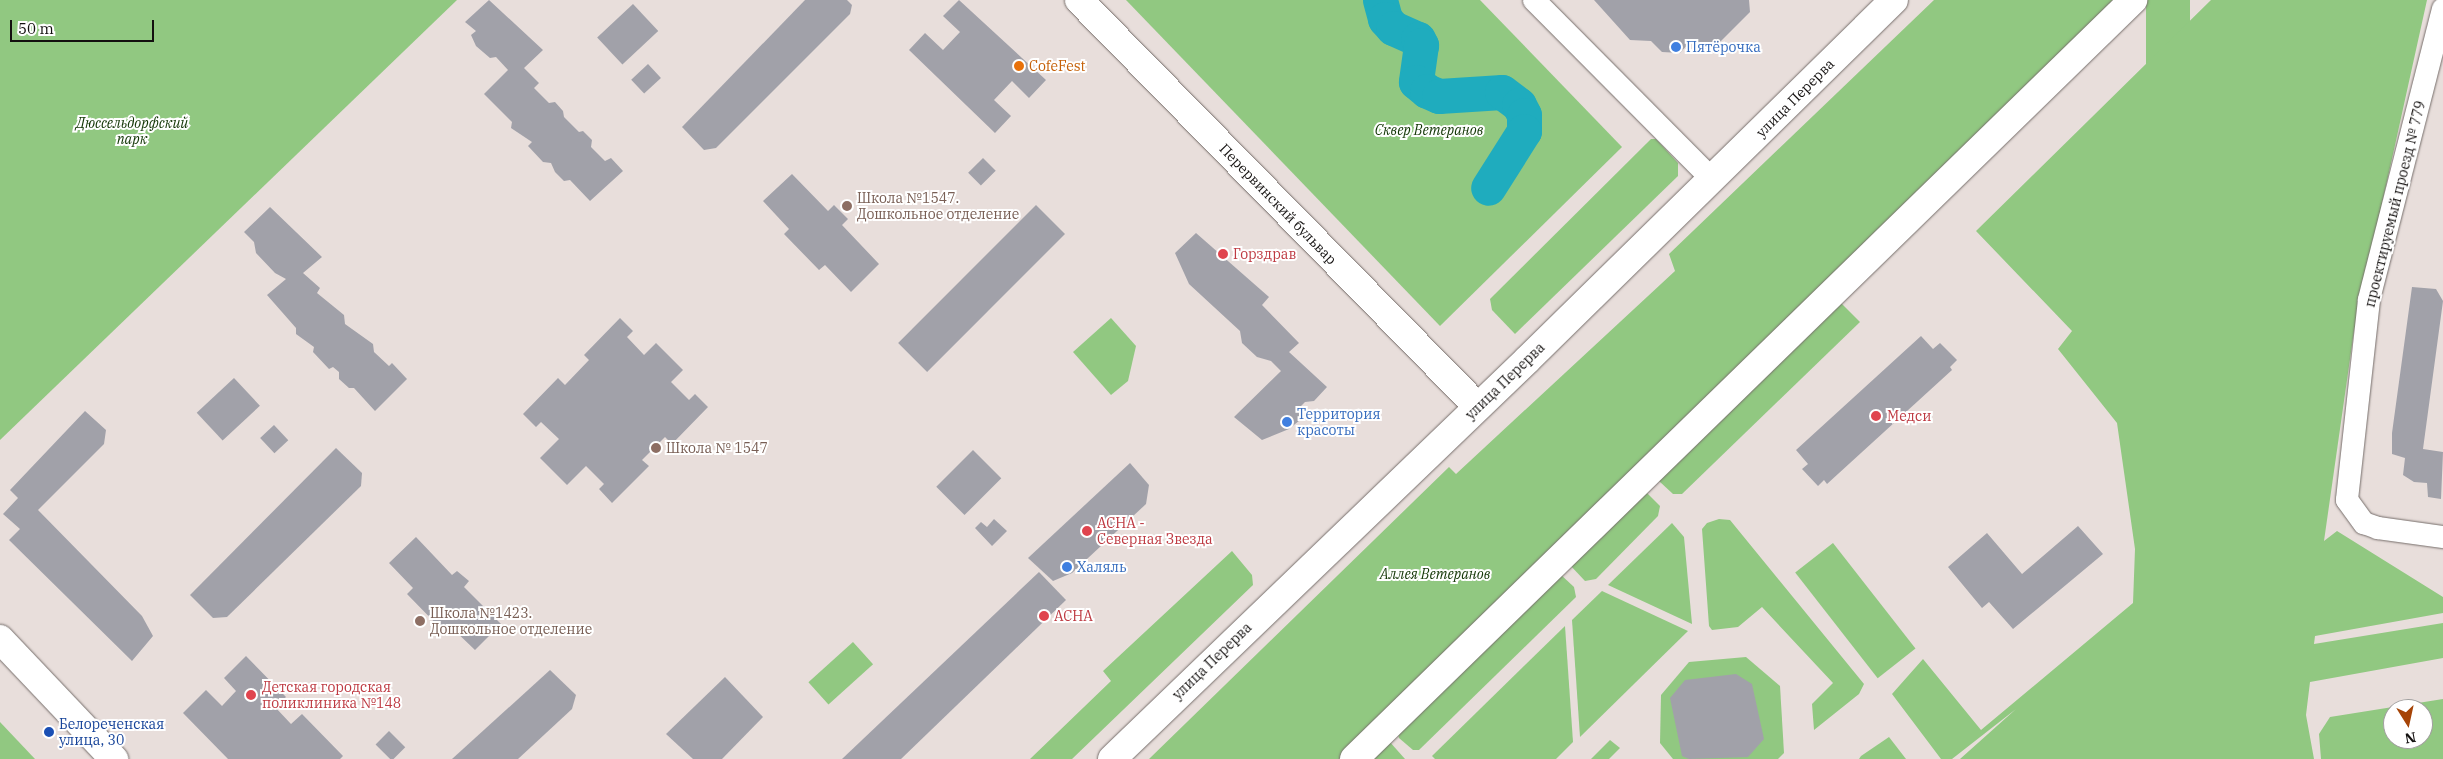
<!DOCTYPE html>
<meta charset="utf-8">
<style>
body{margin:0}
#map{position:relative;width:2443px;height:759px;overflow:hidden;background:#e8dedb;font-family:"IBM Plex Serif",serif}
div>[style]{position:absolute}
.green>*{inset:0;background:#91c881;transform-origin:0 0}
.river>*{height:35px;margin:-17.5px;padding:0 17.5px;transform-origin:17.5px;border-radius:17.5px;background:#1facbe}
.building>*{inset:0;background:#a1a1a9;transform-origin:0 0}
.roads{filter:drop-shadow(0 0 1px #766e6b) drop-shadow(0 0 1px #766e6b)}
.minor>*{height:22px;margin:-11px;padding:0 11px;transform-origin:11px;border-radius:11px;background:#fff}
.tertiary>*{height:28px;margin:-14px;padding:0 14px;transform-origin:14px;border-radius:14px;background:#fff}
.secondary>*{height:28px;margin:-14px;padding:0 14px;transform-origin:14px;border-radius:14px;background:#fff}
.dots>*{width:14px;height:14px;translate:-50% -50%;box-sizing:border-box;border:2px solid #fff;border-radius:50%}
span{translate:-50% -50%;white-space:nowrap;text-align:center;line-height:1.15;-webkit-text-stroke:4px #fff;paint-order:stroke}
.shop-label{font-size:14px;color:#366cbe}
.left{translate:0 -50%;text-align:left}
.food-label{font-size:14px;color:#c56008}
.street-label{font-size:14px;color:#13100f}
.park-label{font-size:14px;color:#113504;font-style:italic}
.education-label{font-size:14px;color:#785e54}
.health-label{font-size:14px;color:#be3a42}
.transit-label{font-size:14px;color:#164399}
.north{position:absolute;left:2383px;top:699px;width:50px;height:50px;box-sizing:border-box;background:#fff;border:1px solid #a19f9f;border-radius:50%;rotate:170deg;font-size:14px;font-weight:700;line-height:20px;text-align:center;color:#13100f}
.north::after{content:'';display:block;margin:auto;width:18px;height:22px;background:#a64407;clip-path:polygon(50% 0,100% 100%,50% 72%,0 100%)}
.scale{position:absolute;left:10px;top:20px;width:144px;height:22px;box-sizing:border-box;border:2px solid #13100f;border-top:0;padding-left:6px;font-size:15px;line-height:18px;white-space:nowrap;color:#13100f;-webkit-text-stroke:4px #fff;paint-order:stroke}
</style>
<div id="map">
<div class="green">
<div style="clip-path:polygon(0 0,457px 0,0 440px)"></div>
<div style="clip-path:polygon(1126px 0,1480px 0,1622px 147px,1440px 326px)"></div>
<div style="clip-path:polygon(1934px 0,2113px 0,1828px 285px,1339px 759px,1149px 759px,1449px 467px,1456px 474px,1675px 271px,1669px 254px)"></div>
<div style="left:2146px;top:0;width:44px;height:418px"></div>
<div style="clip-path:polygon(2211px 0,2427px 0,2354px 331px,2324px 541px,2337px 531px,2443px 597px,2443px 613px,2315px 636px,2314px 644px,2443px 623px,2443px 658px,2310px 682px,2306px 715px,2314px 759px,1960px 759px,2016px 709px,1952px 759px,1941px 759px,1892px 694px,1923px 659px,1981px 730px,2133px 603px,2135px 549px,2117px 423px,2058px 349px,2072px 331px,1976px 231px)"></div>
<div style="clip-path:polygon(1651px 139px,1656px 139px,1678px 163px,1678px 176px,1515px 334px,1492px 310px,1490px 299px)"></div>
<div style="clip-path:polygon(1839px 301px,1860px 322px,1682px 494px,1673px 494px,1659px 481px,1658px 477px)"></div>
<div style="clip-path:polygon(1111px 318px,1136px 346px,1128px 381px,1111px 395px,1073px 352px)"></div>
<div style="clip-path:polygon(1645px 491px,1660px 506px,1658px 516px,1596px 579px,1585px 581px,1569px 564px)"></div>
<div style="clip-path:polygon(1719px 519px,1730px 520px,1864px 684px,1859px 694px,1814px 730px,1812px 704px,1833px 683px,1762px 607px,1738px 627px,1712px 630px,1709px 626px,1702px 529px,1707px 523px)"></div>
<div style="clip-path:polygon(1672px 523px,1684px 537px,1692px 624px,1608px 585px)"></div>
<div style="left:1833px;top:543px;width:134px;height:48px;rotate:52deg"></div>
<div style="clip-path:polygon(1232px 551px,1252px 575px,1253px 585px,1072px 759px,1030px 759px,1111px 681px,1103px 671px)"></div>
<div style="clip-path:polygon(1560px 574px,1574px 587px,1576px 597px,1419px 750px,1413px 750px,1399px 738px,1398px 734px)"></div>
<div style="clip-path:polygon(1602px 591px,1688px 631px,1580px 737px,1572px 620px)"></div>
<div style="clip-path:polygon(1565px 626px,1573px 742px,1556px 759px,1435px 759px,1432px 756px)"></div>
<div style="left:853px;top:642px;width:30px;height:60px;rotate:48deg"></div>
<div style="clip-path:polygon(1746px 657px,1780px 686px,1784px 753px,1778px 759px,1673px 759px,1660px 743px,1661px 695px,1689px 662px)"></div>
<div style="clip-path:polygon(evenodd,2443px 699px,2443px 759px,2321px 759px,2319px 734px,2330px 717px,2443px 699px,2393px 709px,2423px 709px,2423px 739px,2393px 739px,2393px 709px)"></div>
<div style="clip-path:polygon(0 722px,35px 759px,0 759px)"></div>
<div style="clip-path:polygon(1889px 737px,1906px 759px,1859px 759px,1861px 756px)"></div>
<div style="clip-path:polygon(1610px 740px,1620px 748px,1609px 759px,1591px 759px)"></div>
<div style="clip-path:polygon(1389px 741px,1405px 759px,1371px 759px)"></div>
</div>
<div class="river">
<div style="left:1380px;top:0;width:20px;rotate:75deg"></div>
<div style="left:1385px;top:19px;width:12px;rotate:48deg"></div>
<div style="left:1393px;top:28px;width:27px;rotate:24deg"></div>
<div style="left:1418px;top:39px;width:7px;rotate:63deg"></div>
<div style="left:1421px;top:45px;width:37px;rotate:98deg"></div>
<div style="left:1416px;top:82px;width:14px;rotate:39deg"></div>
<div style="left:1427px;top:91px;width:13px;rotate:23deg"></div>
<div style="left:1439px;top:96px;width:63px;rotate:-3.6deg"></div>
<div style="left:1502px;top:92px;width:21px;rotate:37deg"></div>
<div style="left:1519px;top:105px;width:11px;rotate:63deg"></div>
<div style="left:1524px;top:115px;width:16px;rotate:90deg"></div>
<div style="left:1524px;top:131px;width:67px;rotate:122.3deg"></div>
</div>
<div class="building">
<div style="clip-path:polygon(489px 0,543px 50px,524px 68px,539px 83px,534px 88px,549px 103px,555px 102px,563px 111px,564px 117px,579px 132px,583px 131px,592px 140px,591px 147px,605px 161px,611px 158px,623px 171px,590px 201px,570px 180px,564px 181px,555px 172px,551px 163px,543px 162px,528px 146px,532px 142px,511px 128px,512px 122px,484px 94px,508px 70px,496px 57px,490px 58px,476px 46px,471px 35px,476px 31px,465px 22px)"></div>
<div style="clip-path:polygon(805px 0,847px 0,852px 5px,850px 14px,716px 148px,704px 150px,682px 127px)"></div>
<div style="clip-path:polygon(959px 0,1046px 80px,1029px 98px,1012px 81px,994px 100px,1011px 116px,995px 133px,909px 50px,925px 33px,943px 50px,960px 32px,943px 16px)"></div>
<div style="clip-path:polygon(1594px 0,1749px 0,1750px 12px,1719px 43px,1690px 42px,1680px 53px,1662px 52px,1651px 41px,1630px 40px)"></div>
<div style="left:633px;top:4px;width:37px;height:49px;rotate:47deg"></div>
<div style="left:648px;top:64px;width:19px;height:23px;rotate:47deg"></div>
<div style="left:983px;top:158px;width:18px;height:21px;rotate:45deg"></div>
<div style="clip-path:polygon(792px 174px,828px 211px,834px 205px,848px 219px,842px 225px,879px 264px,851px 292px,825px 265px,819px 270px,784px 234px,789px 229px,763px 201px)"></div>
<div style="left:1036px;top:205px;width:41px;height:195px;rotate:45deg"></div>
<div style="clip-path:polygon(270px 207px,322px 257px,303px 273px,320px 288px,317px 293px,344px 315px,345px 324px,373px 344px,374px 352px,389px 366px,392px 363px,407px 379px,375px 411px,354px 388px,349px 388px,339px 379px,339px 372px,333px 367px,329px 369px,313px 352px,314px 347px,296px 334px,296px 328px,267px 295px,286px 279px,275px 273px,256px 253px,254px 242px,244px 232px)"></div>
<div style="clip-path:polygon(1196px 233px,1269px 297px,1262px 305px,1299px 343px,1289px 352px,1327px 387px,1314px 401px,1305px 402px,1300px 407px,1305px 416px,1289px 429px,1262px 440px,1234px 417px,1281px 371px,1271px 361px,1257px 357px,1242px 343px,1240px 331px,1189px 284px,1175px 253px)"></div>
<div style="clip-path:polygon(2412px 287px,2436px 289px,2443px 301px,2423px 449px,2443px 452px,2441px 499px,2428px 497px,2427px 483px,2414px 482px,2403px 475px,2405px 458px,2392px 454px,2392px 433px)"></div>
<div style="clip-path:polygon(620px 318px,633px 331px,627px 337px,644px 355px,656px 343px,683px 370px,671px 382px,689px 400px,695px 394px,708px 407px,672px 444px,665px 437px,642px 460px,649px 466px,612px 503px,599px 489px,604px 484px,586px 466px,567px 485px,540px 458px,559px 439px,541px 422px,536px 427px,523px 414px,558px 378px,565px 385px,589px 360px,584px 355px)"></div>
<div style="clip-path:polygon(1921px 336px,1933px 349px,1940px 343px,1957px 360px,1950px 367px,1952px 370px,1827px 484px,1824px 480px,1818px 486px,1802px 469px,1808px 464px,1796px 450px)"></div>
<div style="left:234px;top:378px;width:38px;height:51px;rotate:47deg"></div>
<div style="clip-path:polygon(85px 411px,106px 430px,104px 444px,38px 510px,142px 616px,153px 636px,132px 661px,9px 540px,20px 529px,3px 514px,18px 498px,10px 490px)"></div>
<div style="left:274px;top:425px;width:21px;height:19px;rotate:47deg"></div>
<div style="clip-path:polygon(336px 448px,362px 473px,361px 486px,227px 617px,213px 618px,190px 595px)"></div>
<div style="left:973px;top:450px;width:40px;height:52px;rotate:45deg"></div>
<div style="clip-path:polygon(1130px 463px,1149px 485px,1146px 504px,1072px 573px,1053px 581px,1028px 558px)"></div>
<div style="clip-path:polygon(994px 519px,1007px 531px,992px 546px,975px 528px,981px 522px,987px 527px)"></div>
<div style="clip-path:polygon(2078px 526px,2103px 554px,2013px 629px,1989px 602px,1982px 608px,1948px 567px,1987px 533px,2022px 574px)"></div>
<div style="clip-path:polygon(416px 537px,452px 575px,457px 571px,469px 581px,464px 587px,501px 624px,475px 650px,450px 626px,444px 632px,407px 594px,413px 588px,389px 563px)"></div>
<div style="clip-path:polygon(1039px 572px,1066px 600px,901px 759px,842px 759px)"></div>
<div style="clip-path:polygon(246px 656px,286px 697px,275px 707px,291px 724px,302px 714px,343px 756px,340px 759px,228px 759px,183px 713px,206px 690px,222px 706px,236px 691px,224px 678px)"></div>
<div style="clip-path:polygon(550px 670px,576px 695px,572px 709px,518px 759px,452px 759px)"></div>
<div style="clip-path:polygon(1736px 674px,1752px 684px,1764px 739px,1748px 757px,1689px 759px,1682px 756px,1670px 698px,1685px 680px)"></div>
<div style="clip-path:polygon(725px 677px,763px 717px,722px 759px,693px 759px,666px 734px)"></div>
<div style="left:389px;top:731px;width:23px;height:19px;rotate:45deg"></div>
</div>
<div class="roads">
<div class="minor">
<div style="left:1534px;top:0;width:252px;rotate:45.2deg"></div>
<div style="left:2443px;top:9px;width:300px;rotate:104.3deg"></div>
<div style="left:2369px;top:300px;width:201px;rotate:96.3deg"></div>
<div style="left:2347px;top:500px;width:29px;rotate:54deg"></div>
<div style="left:2364px;top:523px;width:15px;rotate:20deg"></div>
<div style="left:2378px;top:528px;width:66px;rotate:7.9deg"></div>
</div>
<div class="tertiary">
<div style="left:1079px;top:0;width:570px;rotate:45.57deg"></div>
<div style="left:1354px;top:759px;width:1088px;rotate:-44.25deg"></div>
</div>
<div class="secondary">
<div style="left:0;top:639px;width:166px;rotate:46.5deg"></div>
<div style="left:1112px;top:759px;width:576px;rotate:-43.87deg"></div>
<div style="left:1527px;top:360px;width:514px;rotate:-44.45deg"></div>
</div>
</div>
<div class="dots">
<div style="left:1676px;top:47px;background:#3f7fe0"></div>
<div style="left:1019px;top:66px;background:#e8710a"></div>
<div style="left:847px;top:206px;background:#8d6e63"></div>
<div style="left:1223px;top:254px;background:#e0444e"></div>
<div style="left:1876px;top:416px;background:#e0444e"></div>
<div style="left:1287px;top:422px;background:#3f7fe0"></div>
<div style="left:656px;top:448px;background:#8d6e63"></div>
<div style="left:1087px;top:531px;background:#e0444e"></div>
<div style="left:1067px;top:567px;background:#3f7fe0"></div>
<div style="left:1044px;top:616px;background:#e0444e"></div>
<div style="left:420px;top:621px;background:#8d6e63"></div>
<div style="left:251px;top:695px;background:#e0444e"></div>
<div style="left:49px;top:732px;background:#1a4fb4"></div>
</div>
<div class="shop-label">
<span class="left" style="left:1686px;top:47px">Пятёрочка</span>
<span class="left" style="left:1297px;top:422px">Территория<br>красоты</span>
<span class="left" style="left:1077px;top:567px">Халяль</span>
</div>
<div class="food-label">
<span class="left" style="left:1029px;top:66px">CofeFest</span>
</div>
<div class="street-label">
<span style="left:1795px;top:98px;rotate:-45deg">улица Перерва</span>
<span style="left:1278px;top:204px;rotate:46deg">Перервинский бульвар</span>
<span style="left:2395px;top:204px;rotate:-76deg">проектируемый проезд № 779</span>
<span style="left:1505px;top:381px;rotate:-44deg">улица Перерва</span>
<span style="left:1212px;top:661px;rotate:-44deg">улица Перерва</span>
</div>
<div class="park-label">
<span style="left:132px;top:131px">Дюссельдорфский<br>парк</span>
<span style="left:1429px;top:130px">Сквер Ветеранов</span>
<span style="left:1435px;top:574px">Аллея Ветеранов</span>
</div>
<div class="education-label">
<span class="left" style="left:857px;top:206px">Школа №1547.<br>Дошкольное отделение</span>
<span class="left" style="left:666px;top:448px">Школа № 1547</span>
<span class="left" style="left:430px;top:621px">Школа №1423.<br>Дошкольное отделение</span>
</div>
<div class="health-label">
<span class="left" style="left:1233px;top:254px">Горздрав</span>
<span class="left" style="left:1887px;top:416px">Медси</span>
<span class="left" style="left:1097px;top:531px">АСНА -<br>Северная Звезда</span>
<span class="left" style="left:1054px;top:616px">АСНА</span>
<span class="left" style="left:262px;top:695px">Детская городская<br>поликлиника №148</span>
</div>
<div class="transit-label">
<span class="left" style="left:59px;top:732px">Белореченская<br>улица, 30</span>
</div>
<div class="north">N</div>
<div class="scale">50 m</div>
</div>
